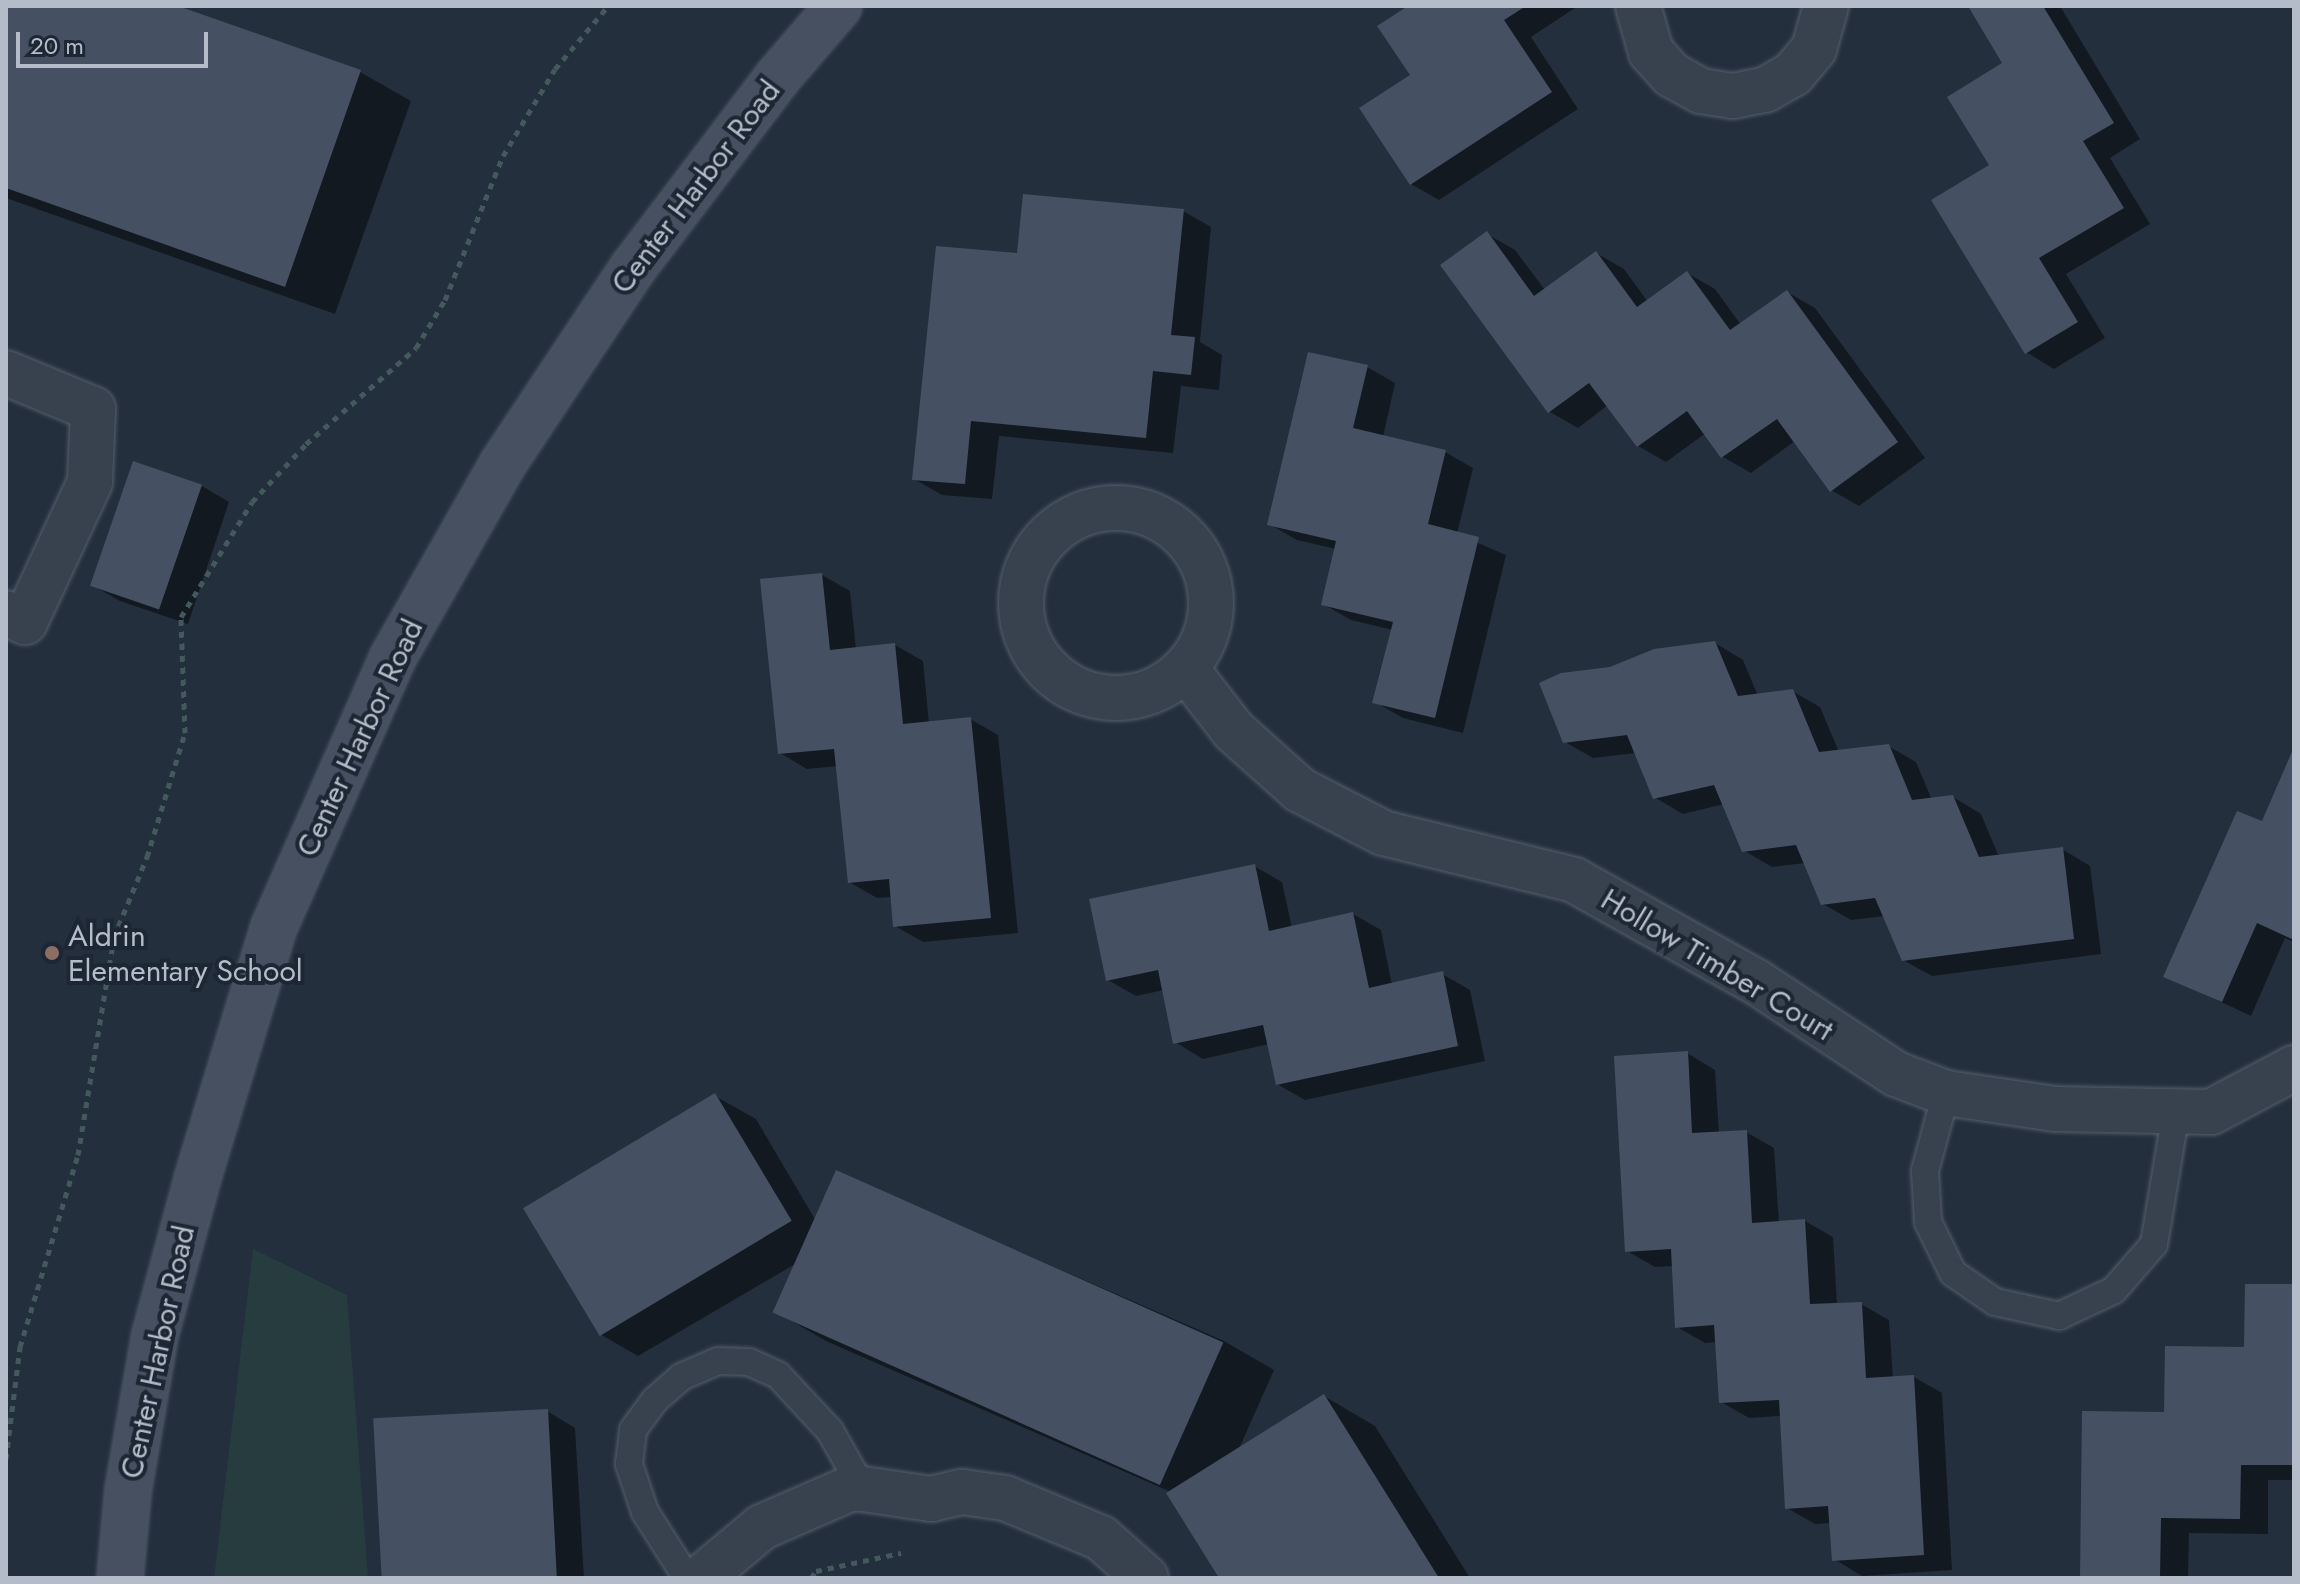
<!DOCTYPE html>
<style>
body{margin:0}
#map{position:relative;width:2300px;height:1584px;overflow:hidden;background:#242f3e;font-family:Jost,sans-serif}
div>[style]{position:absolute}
.green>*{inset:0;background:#263c3f}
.shadow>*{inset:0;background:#0007}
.building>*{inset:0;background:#455162;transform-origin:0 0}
.path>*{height:5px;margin-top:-2.5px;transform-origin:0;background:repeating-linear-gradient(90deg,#44595c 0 6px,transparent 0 12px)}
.roads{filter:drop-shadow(0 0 2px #565f6c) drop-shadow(0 0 2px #565f6c)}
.lane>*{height:26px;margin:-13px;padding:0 13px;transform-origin:13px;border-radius:13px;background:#38414e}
.street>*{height:44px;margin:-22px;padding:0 22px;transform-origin:22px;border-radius:22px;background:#38414e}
.street>.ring{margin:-22px;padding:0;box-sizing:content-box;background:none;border:44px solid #38414e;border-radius:50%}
.secondary>*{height:44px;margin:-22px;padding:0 22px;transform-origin:22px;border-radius:22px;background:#465061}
.dots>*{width:22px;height:22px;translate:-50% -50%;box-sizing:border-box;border:4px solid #1d2633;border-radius:50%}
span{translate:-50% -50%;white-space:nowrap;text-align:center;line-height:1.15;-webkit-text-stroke:8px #1d2633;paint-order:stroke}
.street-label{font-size:30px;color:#b4bcc9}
.poi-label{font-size:30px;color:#b4bcc9}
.left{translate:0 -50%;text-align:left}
.frame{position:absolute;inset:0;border:8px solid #b4bcc9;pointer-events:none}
.scale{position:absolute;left:16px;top:32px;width:192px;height:36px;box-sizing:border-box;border:4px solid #b4bcc9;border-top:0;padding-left:10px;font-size:24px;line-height:28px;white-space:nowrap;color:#b4bcc9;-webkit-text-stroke:6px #1d2633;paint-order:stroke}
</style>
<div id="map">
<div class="green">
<div style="clip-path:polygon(253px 1249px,347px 1295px,368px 1578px,214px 1578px)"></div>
</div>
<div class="shadow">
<div style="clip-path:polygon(6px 6px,172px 6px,360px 72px,411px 101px,335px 314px,6px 198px)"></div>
<div style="clip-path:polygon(1412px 6px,1578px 6px,1531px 37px,1578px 109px,1439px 200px,1411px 184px)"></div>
<div style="clip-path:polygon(1970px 6px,2060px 6px,2140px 139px,2110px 158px,2150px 224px,2066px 274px,2105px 338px,2054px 369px,2026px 352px,1991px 166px,2005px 64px)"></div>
<div style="clip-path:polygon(1183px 211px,1211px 227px,1200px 342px,1222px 355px,1219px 390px,1181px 386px,1173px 453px,999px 436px,992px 499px,942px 495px,914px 479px,1019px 256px)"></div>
<div style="clip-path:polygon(1487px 234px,1515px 250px,1545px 290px,1596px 253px,1624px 269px,1648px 302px,1687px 273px,1715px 289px,1741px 325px,1787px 292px,1815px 308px,1925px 458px,1859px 506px,1831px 490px,1795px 441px,1751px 473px,1723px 457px,1706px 433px,1666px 462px,1638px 446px,1608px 405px,1578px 428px,1550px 412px)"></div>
<div style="clip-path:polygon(1367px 367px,1395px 383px,1383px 437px,1445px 452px,1473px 468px,1457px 534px,1506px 555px,1463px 733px,1403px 718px,1375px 702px,1393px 630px,1351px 620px,1323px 604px,1336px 549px,1297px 540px,1269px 524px)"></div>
<div style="clip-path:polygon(134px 463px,202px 486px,229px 502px,188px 624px,120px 601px,92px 585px)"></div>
<div style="clip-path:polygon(822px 575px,850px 591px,856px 649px,895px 645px,923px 661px,929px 723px,970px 719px,998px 735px,1018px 933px,923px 942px,895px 926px,892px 897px,877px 898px,849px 882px,838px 766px,807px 769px,780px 753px)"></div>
<div style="clip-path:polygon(1715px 643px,1743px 660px,1758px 696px,1792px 691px,1820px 707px,1839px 752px,1888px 746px,1916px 762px,1932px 800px,1953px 797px,1981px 814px,1999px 857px,2062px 849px,2090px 866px,2101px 954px,1932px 976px,1903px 960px,1885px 916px,1851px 920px,1823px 904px,1805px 863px,1772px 867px,1743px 850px,1724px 804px,1683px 814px,1654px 797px,1636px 753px,1593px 758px,1565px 742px,1611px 669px)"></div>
<div style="clip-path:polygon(2294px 752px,2294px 942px,2285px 938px,2251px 1016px,2166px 976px,2263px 824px)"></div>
<div style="clip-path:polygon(1254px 866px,1282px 882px,1292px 928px,1353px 914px,1381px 930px,1392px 985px,1442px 974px,1470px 990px,1485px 1061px,1305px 1100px,1277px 1084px,1269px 1044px,1203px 1059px,1175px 1042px,1164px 990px,1136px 996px,1108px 980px)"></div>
<div style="clip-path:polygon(1687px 1053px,1715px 1070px,1719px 1134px,1746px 1132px,1774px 1148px,1779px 1223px,1805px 1221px,1833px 1237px,1837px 1305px,1861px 1304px,1889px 1320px,1893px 1379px,1914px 1377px,1942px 1393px,1952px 1570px,1862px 1576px,1834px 1559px,1831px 1523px,1815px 1524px,1787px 1508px,1782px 1416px,1749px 1418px,1721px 1402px,1717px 1342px,1705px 1343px,1677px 1327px,1674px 1266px,1655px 1267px,1627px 1251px)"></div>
<div style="clip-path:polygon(715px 1096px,756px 1119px,816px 1221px,837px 1172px,1224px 1341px,1274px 1370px,1238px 1451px,1324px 1396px,1375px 1426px,1470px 1578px,1222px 1578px,1171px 1492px,826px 1341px,776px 1312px,797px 1263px,638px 1356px,598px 1333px)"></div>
<div style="clip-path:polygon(2294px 1286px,2294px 1480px,2268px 1480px,2268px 1534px,2189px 1533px,2188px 1578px,2082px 1578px,2166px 1414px,2246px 1349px)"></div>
<div style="clip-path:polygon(547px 1411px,575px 1428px,584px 1578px,384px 1578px)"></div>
</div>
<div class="building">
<div style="clip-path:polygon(6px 6px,178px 6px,361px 70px,285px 287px,6px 188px)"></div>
<div style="clip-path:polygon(1408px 6px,1526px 6px,1504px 20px,1552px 92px,1410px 185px,1359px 108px,1410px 75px,1377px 26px)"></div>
<div style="clip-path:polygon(1968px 6px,2043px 6px,2114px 123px,2083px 141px,2124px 208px,2039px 258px,2078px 322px,2025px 354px,1931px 200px,1989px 165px,1947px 97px,2002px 63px)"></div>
<div style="clip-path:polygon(1023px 194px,1184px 209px,1171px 335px,1195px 337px,1191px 375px,1153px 371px,1146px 438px,971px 421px,965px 484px,912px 480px,936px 246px,1017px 253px)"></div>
<div style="clip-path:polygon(1487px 231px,1534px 296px,1596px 251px,1637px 307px,1687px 271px,1730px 330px,1787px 290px,1898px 442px,1830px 492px,1777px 419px,1721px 458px,1687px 411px,1637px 447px,1589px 383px,1548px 413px,1440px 265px)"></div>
<div style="clip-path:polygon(1308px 352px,1368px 365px,1353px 428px,1446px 450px,1428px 524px,1479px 537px,1435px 718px,1372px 703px,1393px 622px,1321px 605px,1336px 541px,1267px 525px)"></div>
<div style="left:133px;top:461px;width:73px;height:132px;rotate:19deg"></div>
<div style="clip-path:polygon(822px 573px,830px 650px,895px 643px,903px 724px,971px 717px,991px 918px,893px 927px,889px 879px,848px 883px,834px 749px,778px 754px,760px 579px)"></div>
<div style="clip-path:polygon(1715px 641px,1738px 696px,1793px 689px,1819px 752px,1889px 744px,1912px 800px,1953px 795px,1979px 857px,2063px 847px,2074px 939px,1902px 961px,1875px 898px,1821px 905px,1796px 845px,1742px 852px,1714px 785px,1653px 799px,1627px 735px,1563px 743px,1539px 683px,1561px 673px,1610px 667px,1654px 649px)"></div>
<div style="clip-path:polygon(2294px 747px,2294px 940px,2257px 923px,2222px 1002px,2163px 977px,2237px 811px,2262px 821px)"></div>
<div style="clip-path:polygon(1255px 864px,1269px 931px,1353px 912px,1369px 988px,1443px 971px,1458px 1046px,1276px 1085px,1263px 1025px,1173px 1044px,1158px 970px,1106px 981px,1089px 899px)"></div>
<div style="clip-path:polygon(1688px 1051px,1692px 1133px,1747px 1130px,1752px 1223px,1805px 1219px,1810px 1304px,1862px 1302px,1866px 1378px,1914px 1375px,1924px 1555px,1832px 1561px,1828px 1506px,1785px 1509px,1779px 1400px,1719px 1403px,1714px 1325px,1675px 1328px,1671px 1249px,1625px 1252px,1614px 1056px)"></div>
<div style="left:715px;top:1093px;width:149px;height:224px;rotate:59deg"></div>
<div style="left:836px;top:1170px;width:424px;height:156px;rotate:24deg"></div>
<div style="clip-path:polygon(2245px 1284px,2294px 1284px,2294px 1465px,2241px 1465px,2240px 1519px,2161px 1518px,2160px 1578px,2080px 1578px,2082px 1411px,2164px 1412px,2165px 1346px,2244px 1347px)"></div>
<div style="clip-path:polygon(1324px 1394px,1439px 1578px,1219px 1578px,1166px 1493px)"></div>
<div style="left:548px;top:1409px;width:169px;height:175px;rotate:87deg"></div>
</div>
<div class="path">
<div style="left:6px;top:1459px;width:113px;rotate:-82.9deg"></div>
<div style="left:20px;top:1347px;width:201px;rotate:-73.2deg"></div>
<div style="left:78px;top:1155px;width:221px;rotate:-80.6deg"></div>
<div style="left:114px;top:937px;width:87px;rotate:-67.6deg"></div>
<div style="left:147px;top:857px;width:130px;rotate:-73deg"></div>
<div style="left:185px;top:733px;width:116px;rotate:-92deg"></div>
<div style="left:181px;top:617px;width:135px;rotate:-58.3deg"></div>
<div style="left:252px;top:502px;width:79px;rotate:-47deg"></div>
<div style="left:306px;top:444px;width:146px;rotate:-41.1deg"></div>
<div style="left:416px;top:348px;width:56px;rotate:-58.9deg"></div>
<div style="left:445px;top:300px;width:155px;rotate:-68.1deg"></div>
<div style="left:503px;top:156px;width:101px;rotate:-59.1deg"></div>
<div style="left:555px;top:69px;width:82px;rotate:-49.9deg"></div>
<div style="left:811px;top:1578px;width:9px;rotate:-54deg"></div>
<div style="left:816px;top:1571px;width:87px;rotate:-12deg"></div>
</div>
<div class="roads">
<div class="lane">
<div style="left:1946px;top:1093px;width:81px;rotate:105.1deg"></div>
<div style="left:1925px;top:1171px;width:51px;rotate:86.6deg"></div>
<div style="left:1928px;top:1222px;width:57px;rotate:63.9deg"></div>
<div style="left:1953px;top:1273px;width:51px;rotate:34.6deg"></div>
<div style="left:1995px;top:1302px;width:66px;rotate:12.3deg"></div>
<div style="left:2059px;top:1316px;width:61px;rotate:-25.3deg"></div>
<div style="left:2114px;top:1290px;width:61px;rotate:-49deg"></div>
<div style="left:2154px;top:1244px;width:134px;rotate:-80.5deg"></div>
<div style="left:687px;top:1578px;width:78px;rotate:-122.5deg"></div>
<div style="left:645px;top:1512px;width:51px;rotate:-108.4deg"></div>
<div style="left:629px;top:1464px;width:34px;rotate:-83deg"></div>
<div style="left:633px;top:1430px;width:37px;rotate:-54deg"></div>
<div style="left:655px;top:1400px;width:35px;rotate:-41deg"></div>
<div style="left:681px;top:1377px;width:40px;rotate:-23.4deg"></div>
<div style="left:718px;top:1361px;width:31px;rotate:2deg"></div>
<div style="left:749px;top:1362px;width:32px;rotate:24deg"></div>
<div style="left:778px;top:1375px;width:76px;rotate:47.1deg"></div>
<div style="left:830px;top:1431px;width:67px;rotate:60.4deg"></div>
</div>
<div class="street">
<div style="left:1638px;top:6px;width:48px;rotate:74.2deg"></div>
<div style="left:1651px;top:52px;width:31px;rotate:48deg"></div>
<div style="left:1672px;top:75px;width:33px;rotate:29deg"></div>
<div style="left:1701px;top:91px;width:32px;rotate:9deg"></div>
<div style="left:1733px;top:96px;width:33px;rotate:-11deg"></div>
<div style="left:1765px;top:90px;width:32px;rotate:-30deg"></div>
<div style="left:1793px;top:74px;width:33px;rotate:-50deg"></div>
<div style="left:1814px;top:49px;width:45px;rotate:-74.4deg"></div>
<div style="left:6px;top:373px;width:94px;rotate:22.5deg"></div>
<div style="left:93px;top:409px;width:73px;rotate:92.4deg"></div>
<div style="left:90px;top:482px;width:154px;rotate:114.9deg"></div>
<div style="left:25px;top:622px;width:21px;rotate:-155deg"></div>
<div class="ring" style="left:1021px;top:508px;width:146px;height:146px"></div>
<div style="left:1186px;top:669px;width:78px;rotate:52.3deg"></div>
<div style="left:1234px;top:731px;width:89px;rotate:41.8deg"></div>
<div style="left:1300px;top:790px;width:93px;rotate:27.4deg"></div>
<div style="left:1383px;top:833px;width:197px;rotate:13.8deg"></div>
<div style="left:1574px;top:880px;width:207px;rotate:29.2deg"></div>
<div style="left:1755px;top:981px;width:169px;rotate:33.4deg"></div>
<div style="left:1896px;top:1074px;width:53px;rotate:20.8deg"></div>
<div style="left:1946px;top:1093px;width:110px;rotate:8.4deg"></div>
<div style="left:2055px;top:1109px;width:156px;rotate:1.1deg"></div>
<div style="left:2211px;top:1112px;width:94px;rotate:-27.9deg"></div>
<div style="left:701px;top:1578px;width:80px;rotate:-39.9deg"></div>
<div style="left:762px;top:1527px;width:95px;rotate:-23.6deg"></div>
<div style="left:849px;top:1489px;width:14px"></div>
<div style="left:863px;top:1489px;width:69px;rotate:8.4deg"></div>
<div style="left:931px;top:1499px;width:32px;rotate:-13deg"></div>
<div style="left:962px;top:1492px;width:43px;rotate:7.9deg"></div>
<div style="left:1005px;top:1498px;width:104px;rotate:22.6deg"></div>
<div style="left:1101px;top:1538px;width:60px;rotate:41.6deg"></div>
</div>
<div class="secondary">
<div style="left:120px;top:1578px;width:87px;rotate:-84.7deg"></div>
<div style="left:128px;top:1491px;width:158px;rotate:-80.2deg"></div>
<div style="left:155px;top:1335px;width:161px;rotate:-74.8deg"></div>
<div style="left:197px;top:1180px;width:264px;rotate:-73.1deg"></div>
<div style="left:274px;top:927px;width:293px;rotate:-66.2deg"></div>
<div style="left:392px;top:659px;width:223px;rotate:-60.4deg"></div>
<div style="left:502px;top:465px;width:237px;rotate:-56.4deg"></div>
<div style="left:633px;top:268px;width:238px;rotate:-52.8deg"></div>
<div style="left:777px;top:78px;width:95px;rotate:-49.3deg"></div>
</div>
</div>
<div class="dots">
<div style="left:52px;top:953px;background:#8d6e63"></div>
</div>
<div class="street-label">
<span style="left:696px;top:187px;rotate:-53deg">Center Harbor Road</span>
<span style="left:360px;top:738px;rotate:-65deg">Center Harbor Road</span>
<span style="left:1717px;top:965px;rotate:31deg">Hollow Timber Court</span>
<span style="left:158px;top:1352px;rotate:-78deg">Center Harbor Road</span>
</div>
<div class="poi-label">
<span class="left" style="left:68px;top:953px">Aldrin<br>Elementary School</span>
</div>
<div class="frame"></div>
<div class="scale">20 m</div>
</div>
